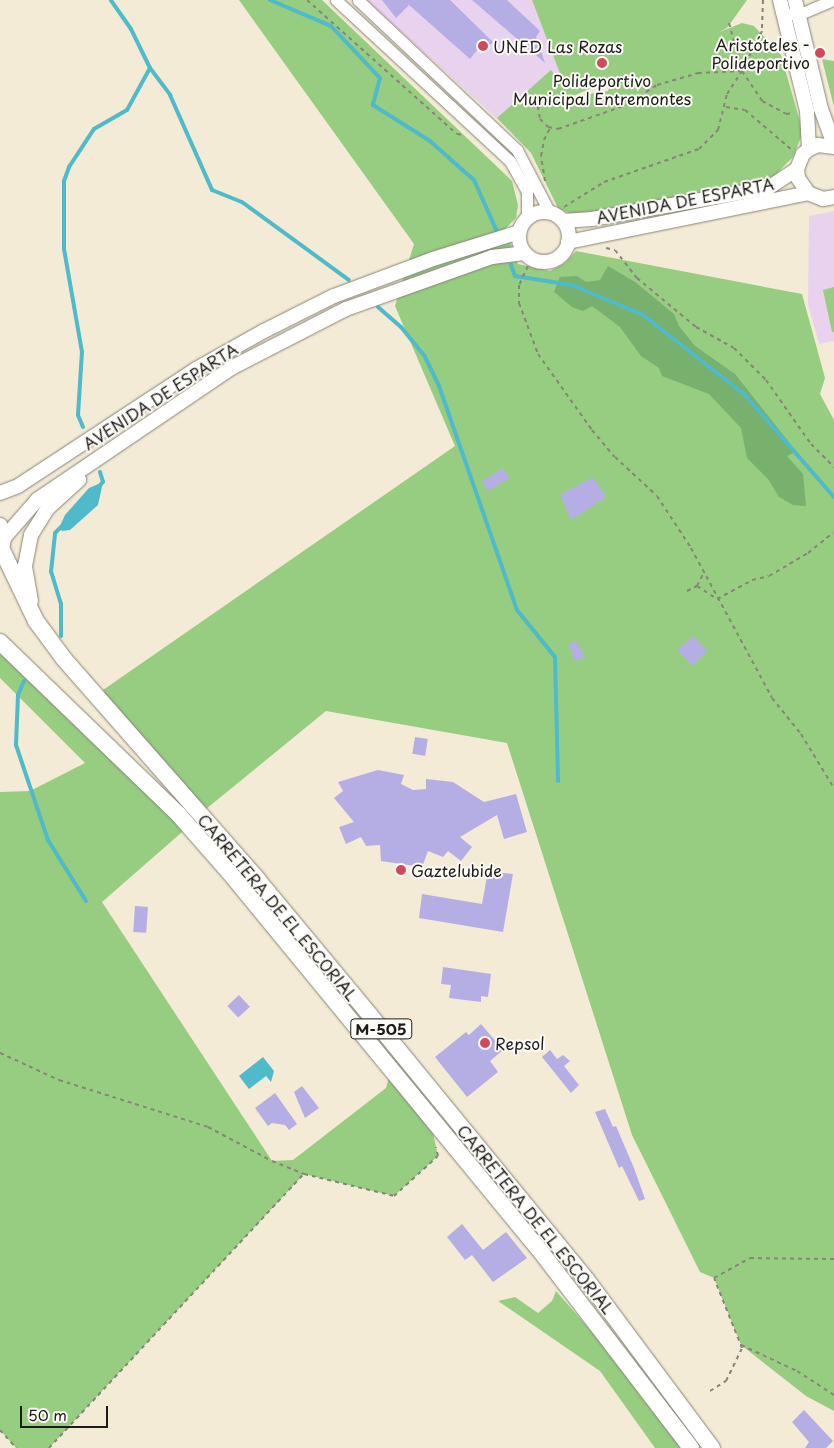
<!DOCTYPE html>
<meta charset="utf-8">
<style>
body{margin:0}
#map{position:relative;width:834px;height:1448px;overflow:hidden;background:#f3ebd5;font-family:"Playpen Sans",sans-serif}
div>[style]{position:absolute}
.built>*{inset:0;background:#e9d2ed}
.green>*{inset:0;background:#96cd80}
.forest>*{inset:0;background:#78b06e}
.water>*{inset:0;background:#4ebaca}
.stream>*{height:4px;margin:-2px;padding:0 2px;transform-origin:2px;border-radius:2px;background:#4ebaca}
.building>*{inset:0;background:#b5aee4;transform-origin:0 0}
.path>*{height:2px;margin-top:-1px;transform-origin:0;background:repeating-linear-gradient(90deg,#888478 0 4px,transparent 0 8px)}
.roads{filter:drop-shadow(0 0 1px #888478) drop-shadow(0 0 1px #888478)}
.minor>*{height:11px;margin:-5.5px;padding:0 5.5px;transform-origin:5.5px;border-radius:5.5px;background:#fff}
.major>*{height:14px;margin:-7px;padding:0 7px;transform-origin:7px;border-radius:7px;background:#fff}
.major>.ring{margin:-7px;padding:0;box-sizing:content-box;background:none;border:14px solid #fff;border-radius:50%}
.highway>*{height:16px;margin:-8px;padding:0 8px;transform-origin:8px;border-radius:8px;background:#fff}
.dots>*{width:14px;height:14px;translate:-50% -50%;box-sizing:border-box;border:2px solid #fdfcf7;border-radius:50%}
span{translate:-50% -50%;white-space:nowrap;text-align:center;line-height:1.15;-webkit-text-stroke:4px #fdfcf7;paint-order:stroke}
.shield-label span{padding:1px 4px;background:#fdfcf7;border:1px solid;border-radius:4px;-webkit-text-stroke-width:0}
.shield-label{font-size:15px;color:#1c1c1c;font-weight:700}
.poi-label{font-size:16px;color:#1c1c1c}
.right{translate:-100% -50%;text-align:right}
.left{translate:0 -50%;text-align:left}
.street-label{font-size:16px;color:#1c1c1c}
.scale{position:absolute;left:20px;top:1406px;width:88px;height:22px;box-sizing:border-box;border:2px solid #1c1c1c;border-top:0;padding-left:6px;font-size:15px;line-height:18px;white-space:nowrap;color:#1c1c1c;-webkit-text-stroke:4px #fdfcf7;paint-order:stroke}
</style>
<div id="map">
<div class="built">
<div style="clip-path:polygon(366px 0,532px 0,567px 92px,503px 124px)"></div>
<div style="clip-path:polygon(834px 211px,834px 341px,819px 344px,808px 304px,809px 216px)"></div>
</div>
<div class="green">
<div style="clip-path:polygon(239px 0,322px 0,512px 181px,518px 205px,516px 218px,505px 229px,518px 264px,550px 271px,565px 263px,576px 251px,802px 294px,825px 378px,820px 394px,834px 420px,834px 1411px,806px 1396px,741px 1345px,714px 1278px,700px 1272px,632px 1135px,507px 743px,326px 711px,206px 809px,138px 746px,103px 690px,455px 446px,395px 306px,414px 244px)"></div>
<div style="clip-path:polygon(evenodd,532px 0,747px 0,727px 28px,717px 33px,742px 23px,754px 26px,781px 55px,803px 132px,793px 157px,770px 180px,587px 214px,569px 213px,558px 208px,531px 153px,497px 118px,551px 70px,567px 92px,532px 0,612px 79px,608px 91px,570px 97px,571px 97px,612px 79px)"></div>
<div style="clip-path:polygon(822px 59px,834px 61px,834px 107px)"></div>
<div style="clip-path:polygon(834px 287px,834px 332px,832px 332px,823px 290px)"></div>
<div style="clip-path:polygon(0 642px,189px 826px,102px 902px,272px 1161px,293px 1160px,386px 1088px,391px 1070px,433px 1133px,438px 1156px,394px 1196px,304px 1174px,49px 1448px,16px 1448px,0 1430px,0 792px,30px 791px,85px 763px,0 678px)"></div>
<div style="clip-path:polygon(556px 1291px,681px 1434px,691px 1448px,655px 1448px,600px 1371px,498px 1301px,515px 1297px,538px 1313px,552px 1301px)"></div>
</div>
<div class="forest">
<div style="clip-path:polygon(608px 266px,635px 282px,674px 314px,679px 326px,695px 346px,735px 374px,792px 446px,793px 453px,787px 456px,803px 474px,806px 506px,793px 505px,779px 497px,768px 479px,747px 458px,741px 428px,709px 394px,662px 376px,659px 368px,641px 356px,620px 327px,592px 306px,583px 311px,572px 307px,554px 292px,560px 277px,577px 276px,586px 282px,600px 280px)"></div>
</div>
<div class="water">
<div style="clip-path:polygon(103px 482px,98px 505px,70px 530px,62px 531px,59px 528px,65px 515px,89px 488px)"></div>
<div style="clip-path:polygon(263px 1057px,274px 1071px,271px 1082px,266px 1076px,249px 1089px,239px 1076px)"></div>
</div>
<div class="stream">
<div style="left:270px;top:0;width:66px;rotate:23.1deg"></div>
<div style="left:331px;top:26px;width:71px;rotate:46.7deg"></div>
<div style="left:380px;top:78px;width:28px;rotate:105deg"></div>
<div style="left:373px;top:105px;width:67px;rotate:32.3deg"></div>
<div style="left:430px;top:141px;width:59px;rotate:41.6deg"></div>
<div style="left:474px;top:180px;width:59px;rotate:66deg"></div>
<div style="left:150px;top:68px;width:34px;rotate:53deg"></div>
<div style="left:170px;top:95px;width:104px;rotate:66.1deg"></div>
<div style="left:212px;top:190px;width:32px;rotate:22deg"></div>
<div style="left:242px;top:202px;width:132px;rotate:36.1deg"></div>
<div style="left:511px;top:265px;width:12px;rotate:70deg"></div>
<div style="left:515px;top:276px;width:58px;rotate:9deg"></div>
<div style="left:572px;top:285px;width:77px;rotate:22.9deg"></div>
<div style="left:643px;top:315px;width:130px;rotate:38.1deg"></div>
<div style="left:745px;top:395px;width:135px;rotate:48.9deg"></div>
<div style="left:378px;top:307px;width:30px;rotate:41deg"></div>
<div style="left:401px;top:327px;width:38px;rotate:51deg"></div>
<div style="left:425px;top:357px;width:32px;rotate:64deg"></div>
<div style="left:439px;top:386px;width:237px;rotate:70.8deg"></div>
<div style="left:517px;top:610px;width:60px;rotate:51deg"></div>
<div style="left:555px;top:657px;width:124px;rotate:88.6deg"></div>
<div style="left:83px;top:427px;width:13px;rotate:-113deg"></div>
<div style="left:78px;top:415px;width:63px;rotate:-86.4deg"></div>
<div style="left:82px;top:352px;width:105px;rotate:-99.9deg"></div>
<div style="left:64px;top:249px;width:68px;rotate:-90deg"></div>
<div style="left:64px;top:181px;width:15px;rotate:-70deg"></div>
<div style="left:69px;top:167px;width:45px;rotate:-56.7deg"></div>
<div style="left:94px;top:129px;width:38px;rotate:-30deg"></div>
<div style="left:127px;top:110px;width:48px;rotate:-61.3deg"></div>
<div style="left:150px;top:68px;width:43px;rotate:-116deg"></div>
<div style="left:131px;top:29px;width:35px;rotate:-125deg"></div>
<div style="left:100px;top:472px;width:10px;rotate:73deg"></div>
<div style="left:103px;top:482px;width:3px;rotate:135deg"></div>
<div style="left:61px;top:636px;width:32px;rotate:-90deg"></div>
<div style="left:61px;top:604px;width:34px;rotate:-107deg"></div>
<div style="left:51px;top:572px;width:39px;rotate:-84deg"></div>
<div style="left:55px;top:533px;width:10px;rotate:-45deg"></div>
<div style="left:24px;top:681px;width:15px;rotate:113deg"></div>
<div style="left:18px;top:695px;width:50px;rotate:92.3deg"></div>
<div style="left:16px;top:745px;width:100px;rotate:71.4deg"></div>
<div style="left:48px;top:840px;width:72px;rotate:58.1deg"></div>
</div>
<div class="building">
<div style="clip-path:polygon(382px 0,450px 0,493px 42px,483px 53px,478px 49px,470px 59px,409px 5px,396px 18px)"></div>
<div style="clip-path:polygon(472px 0,507px 0,540px 31px,536px 37px,545px 63px)"></div>
<div style="left:503px;top:468px;width:12px;height:25px;rotate:59deg"></div>
<div style="clip-path:polygon(593px 477px,606px 497px,571px 520px,560px 495px)"></div>
<div style="left:693px;top:636px;width:21px;height:21px;rotate:47deg"></div>
<div style="clip-path:polygon(576px 641px,585px 657px,575px 661px,568px 644px)"></div>
<div style="left:415px;top:737px;width:13px;height:17px;rotate:9deg"></div>
<div style="clip-path:polygon(378px 770px,404px 775px,401px 784px,413px 790px,426px 789px,426px 779px,453px 782px,484px 802px,516px 794px,527px 832px,504px 839px,497px 815px,460px 837px,472px 847px,461px 861px,448px 851px,443px 857px,428px 851px,422px 867px,381px 861px,380px 845px,366px 846px,361px 837px,346px 844px,339px 827px,354px 822px,334px 798px,343px 791px,338px 782px)"></div>
<div style="clip-path:polygon(488px 871px,513px 874px,503px 932px,419px 918px,422px 894px,482px 904px)"></div>
<div style="left:135px;top:906px;width:13px;height:26px;rotate:4deg"></div>
<div style="clip-path:polygon(443px 967px,491px 974px,488px 997px,481px 996px,481px 1002px,449px 998px,451px 985px,441px 984px)"></div>
<div style="left:239px;top:995px;width:16px;height:16px;rotate:47deg"></div>
<div style="clip-path:polygon(481px 1024px,503px 1050px,490px 1061px,498px 1072px,467px 1097px,435px 1057px,466px 1032px,469px 1035px)"></div>
<div style="clip-path:polygon(550px 1050px,557px 1059px,563px 1055px,570px 1061px,564px 1066px,579px 1085px,571px 1093px,542px 1057px)"></div>
<div style="clip-path:polygon(302px 1086px,319px 1108px,305px 1118px,294px 1092px)"></div>
<div style="clip-path:polygon(275px 1093px,297px 1124px,289px 1130px,285px 1125px,272px 1123px,268px 1126px,255px 1108px)"></div>
<div style="clip-path:polygon(605px 1109px,613px 1127px,616px 1126px,634px 1168px,645px 1199px,639px 1201px,622px 1166px,619px 1168px,595px 1112px)"></div>
<div style="clip-path:polygon(462px 1224px,483px 1250px,506px 1232px,527px 1258px,493px 1282px,472px 1255px,465px 1260px,447px 1237px)"></div>
<div style="clip-path:polygon(804px 1410px,833px 1441px,826px 1448px,805px 1448px,809px 1442px,792px 1422px)"></div>
</div>
<div class="path">
<div style="left:307px;top:0;width:201px;rotate:41.8deg"></div>
<div style="left:457px;top:134px;width:7px;rotate:8deg"></div>
<div style="left:763px;top:0;width:31px;rotate:92deg"></div>
<div style="left:762px;top:31px;width:45px;rotate:116.6deg"></div>
<div style="left:742px;top:71px;width:36px;rotate:56deg"></div>
<div style="left:762px;top:101px;width:27px;rotate:28deg"></div>
<div style="left:786px;top:114px;width:8px;rotate:-7deg"></div>
<div style="left:729px;top:23px;width:50px;rotate:74.8deg"></div>
<div style="left:536px;top:98px;width:21px;rotate:79deg"></div>
<div style="left:540px;top:119px;width:11px;rotate:45deg"></div>
<div style="left:548px;top:127px;width:10px;rotate:11deg"></div>
<div style="left:558px;top:129px;width:72px;rotate:-19.4deg"></div>
<div style="left:626px;top:105px;width:37px;rotate:-33deg"></div>
<div style="left:657px;top:85px;width:43px;rotate:-16.3deg"></div>
<div style="left:698px;top:73px;width:44px;rotate:-2.6deg"></div>
<div style="left:726px;top:107px;width:19px;rotate:9deg"></div>
<div style="left:745px;top:110px;width:62px;rotate:40.4deg"></div>
<div style="left:545px;top:181px;width:25px;rotate:-99deg"></div>
<div style="left:541px;top:156px;width:16px;rotate:-79deg"></div>
<div style="left:544px;top:140px;width:13px;rotate:-63deg"></div>
<div style="left:564px;top:207px;width:47px;rotate:-32deg"></div>
<div style="left:604px;top:182px;width:101px;rotate:-19.2deg"></div>
<div style="left:699px;top:149px;width:27px;rotate:-45deg"></div>
<div style="left:718px;top:130px;width:37px;rotate:-76deg"></div>
<div style="left:727px;top:94px;width:27px;rotate:-57deg"></div>
<div style="left:606px;top:248px;width:9px;rotate:13deg"></div>
<div style="left:615px;top:250px;width:36px;rotate:52deg"></div>
<div style="left:637px;top:278px;width:77px;rotate:39.7deg"></div>
<div style="left:696px;top:327px;width:43px;rotate:28.9deg"></div>
<div style="left:734px;top:348px;width:45px;rotate:45deg"></div>
<div style="left:766px;top:380px;width:78px;rotate:54.9deg"></div>
<div style="left:811px;top:444px;width:33px;rotate:45deg"></div>
<div style="left:528px;top:266px;width:21px;rotate:115deg"></div>
<div style="left:519px;top:285px;width:18px;rotate:90deg"></div>
<div style="left:519px;top:303px;width:54px;rotate:69.6deg"></div>
<div style="left:538px;top:354px;width:93px;rotate:54.6deg"></div>
<div style="left:592px;top:430px;width:35px;rotate:50deg"></div>
<div style="left:615px;top:457px;width:57px;rotate:42.9deg"></div>
<div style="left:657px;top:496px;width:62px;rotate:56.8deg"></div>
<div style="left:691px;top:548px;width:170px;rotate:61.6deg"></div>
<div style="left:772px;top:698px;width:46px;rotate:51.1deg"></div>
<div style="left:801px;top:734px;width:63px;rotate:58.6deg"></div>
<div style="left:697px;top:586px;width:24px;rotate:33deg"></div>
<div style="left:717px;top:599px;width:40px;rotate:-28deg"></div>
<div style="left:752px;top:580px;width:17px;rotate:-13deg"></div>
<div style="left:769px;top:576px;width:45px;rotate:-30.5deg"></div>
<div style="left:808px;top:553px;width:33px;rotate:-39deg"></div>
<div style="left:687px;top:591px;width:11px;rotate:-27deg"></div>
<div style="left:697px;top:586px;width:13px;rotate:-63deg"></div>
<div style="left:0;top:1053px;width:65px;rotate:24.6deg"></div>
<div style="left:59px;top:1080px;width:156px;rotate:17.5deg"></div>
<div style="left:208px;top:1127px;width:72px;rotate:28deg"></div>
<div style="left:272px;top:1161px;width:35px;rotate:22deg"></div>
<div style="left:304px;top:1174px;width:93px;rotate:13.7deg"></div>
<div style="left:394px;top:1196px;width:59px;rotate:-42.3deg"></div>
<div style="left:438px;top:1156px;width:9px;rotate:-103deg"></div>
<div style="left:741px;top:1345px;width:62px;rotate:24.9deg"></div>
<div style="left:797px;top:1371px;width:44px;rotate:33deg"></div>
<div style="left:710px;top:1391px;width:19px;rotate:-32deg"></div>
<div style="left:726px;top:1381px;width:37px;rotate:-64deg"></div>
<div style="left:742px;top:1348px;width:75px;rotate:-111.8deg"></div>
<div style="left:714px;top:1278px;width:41px;rotate:-29.1deg"></div>
<div style="left:750px;top:1258px;width:84px;rotate:0.7deg"></div>
<div style="left:0;top:1430px;width:24px;rotate:48deg"></div>
<div style="left:49px;top:1448px;width:374px;rotate:-47.1deg"></div>
</div>
<div class="roads">
<div class="minor">
<div style="left:336px;top:0;width:237px;rotate:42.8deg"></div>
<div style="left:510px;top:161px;width:35px;rotate:61deg"></div>
<div style="left:527px;top:192px;width:27px;rotate:90deg"></div>
<div style="left:358px;top:0;width:219px;rotate:43.3deg"></div>
<div style="left:517px;top:150px;width:71px;rotate:62.4deg"></div>
<div style="left:785px;top:14px;width:15px"></div>
<div style="left:800px;top:14px;width:36px;rotate:-23deg"></div>
</div>
<div class="major">
<div style="left:780px;top:0;width:114px;rotate:76.3deg"></div>
<div style="left:807px;top:111px;width:38px;rotate:87deg"></div>
<div style="left:795px;top:0;width:112px;rotate:76.6deg"></div>
<div style="left:821px;top:109px;width:37px;rotate:70deg"></div>
<div style="left:834px;top:147px;width:16px;rotate:-173deg"></div>
<div style="left:818px;top:145px;width:10px;rotate:156deg"></div>
<div style="left:809px;top:149px;width:8px;rotate:140deg"></div>
<div style="left:803px;top:154px;width:16px;rotate:112deg"></div>
<div style="left:797px;top:169px;width:9px;rotate:84deg"></div>
<div style="left:798px;top:178px;width:18px;rotate:56deg"></div>
<div style="left:808px;top:193px;width:16px;rotate:22deg"></div>
<div style="left:823px;top:199px;width:11px;rotate:-10deg"></div>
<div class="ring" style="left:519px;top:212px;width:36px;height:36px"></div>
<div style="left:563px;top:221px;width:29px;rotate:-4deg"></div>
<div style="left:592px;top:219px;width:179px;rotate:-10deg"></div>
<div style="left:768px;top:188px;width:35px;rotate:-33deg"></div>
<div style="left:568px;top:242px;width:245px;rotate:-11.5deg"></div>
<div style="left:0;top:493px;width:19px;rotate:-21deg"></div>
<div style="left:18px;top:486px;width:213px;rotate:-33.3deg"></div>
<div style="left:196px;top:369px;width:78px;rotate:-29.2deg"></div>
<div style="left:264px;top:331px;width:78px;rotate:-26.6deg"></div>
<div style="left:334px;top:296px;width:106px;rotate:-20.5deg"></div>
<div style="left:433px;top:259px;width:90px;rotate:-17.4deg"></div>
<div style="left:3px;top:539px;width:53px;rotate:-48.8deg"></div>
<div style="left:38px;top:499px;width:235px;rotate:-34.1deg"></div>
<div style="left:233px;top:367px;width:127px;rotate:-27.2deg"></div>
<div style="left:346px;top:309px;width:155px;rotate:-19.6deg"></div>
<div style="left:492px;top:257px;width:32px;rotate:-7deg"></div>
<div style="left:31px;top:601px;width:36px;rotate:-100deg"></div>
<div style="left:25px;top:566px;width:32px;rotate:-79deg"></div>
<div style="left:31px;top:535px;width:32px;rotate:-58deg"></div>
<div style="left:48px;top:508px;width:42px;rotate:-42.1deg"></div>
</div>
<div class="highway">
<div style="left:0;top:526px;width:13px;rotate:77deg"></div>
<div style="left:3px;top:539px;width:16px;rotate:101deg"></div>
<div style="left:2px;top:550px;width:79px;rotate:64.4deg"></div>
<div style="left:36px;top:621px;width:47px;rotate:53.6deg"></div>
<div style="left:64px;top:659px;width:293px;rotate:48.7deg"></div>
<div style="left:257px;top:879px;width:175px;rotate:50.3deg"></div>
<div style="left:369px;top:1014px;width:343px;rotate:50.7deg"></div>
<div style="left:586px;top:1279px;width:211px;rotate:53.3deg"></div>
<div style="left:0;top:642px;width:249px;rotate:44deg"></div>
<div style="left:179px;top:815px;width:76px;rotate:48.7deg"></div>
<div style="left:229px;top:872px;width:487px;rotate:50.6deg"></div>
<div style="left:538px;top:1248px;width:252px;rotate:52.6deg"></div>
</div>
</div>
<div class="dots">
<div style="left:483px;top:46px;background:#d1495b"></div>
<div style="left:820px;top:53px;background:#d1495b"></div>
<div style="left:602px;top:63px;background:#d1495b"></div>
<div style="left:401px;top:870px;background:#d1495b"></div>
<div style="left:485px;top:1043px;background:#d1495b"></div>
</div>
<div class="shield-label">
<span style="left:381px;top:1029px">M-505</span>
</div>
<div class="poi-label">
<span class="right" style="left:810px;top:53px">Aristóteles -<br>Polideportivo</span>
<span class="left" style="left:493px;top:46px">UNED Las Rozas</span>
<span style="left:602px;top:89px">Polideportivo<br>Municipal Entremontes</span>
<span class="left" style="left:411px;top:870px">Gaztelubide</span>
<span class="left" style="left:495px;top:1043px">Repsol</span>
</div>
<div class="street-label">
<span style="left:685px;top:200px;rotate:-11deg">AVENIDA DE ESPARTA</span>
<span style="left:160px;top:396px;rotate:-33deg">AVENIDA DE ESPARTA</span>
<span style="left:278px;top:907px;rotate:50deg">CARRETERA DE EL ESCORIAL</span>
<span style="left:536px;top:1219px;rotate:51deg">CARRETERA DE EL ESCORIAL</span>
</div>
<div class="scale">50 m</div>
</div>
